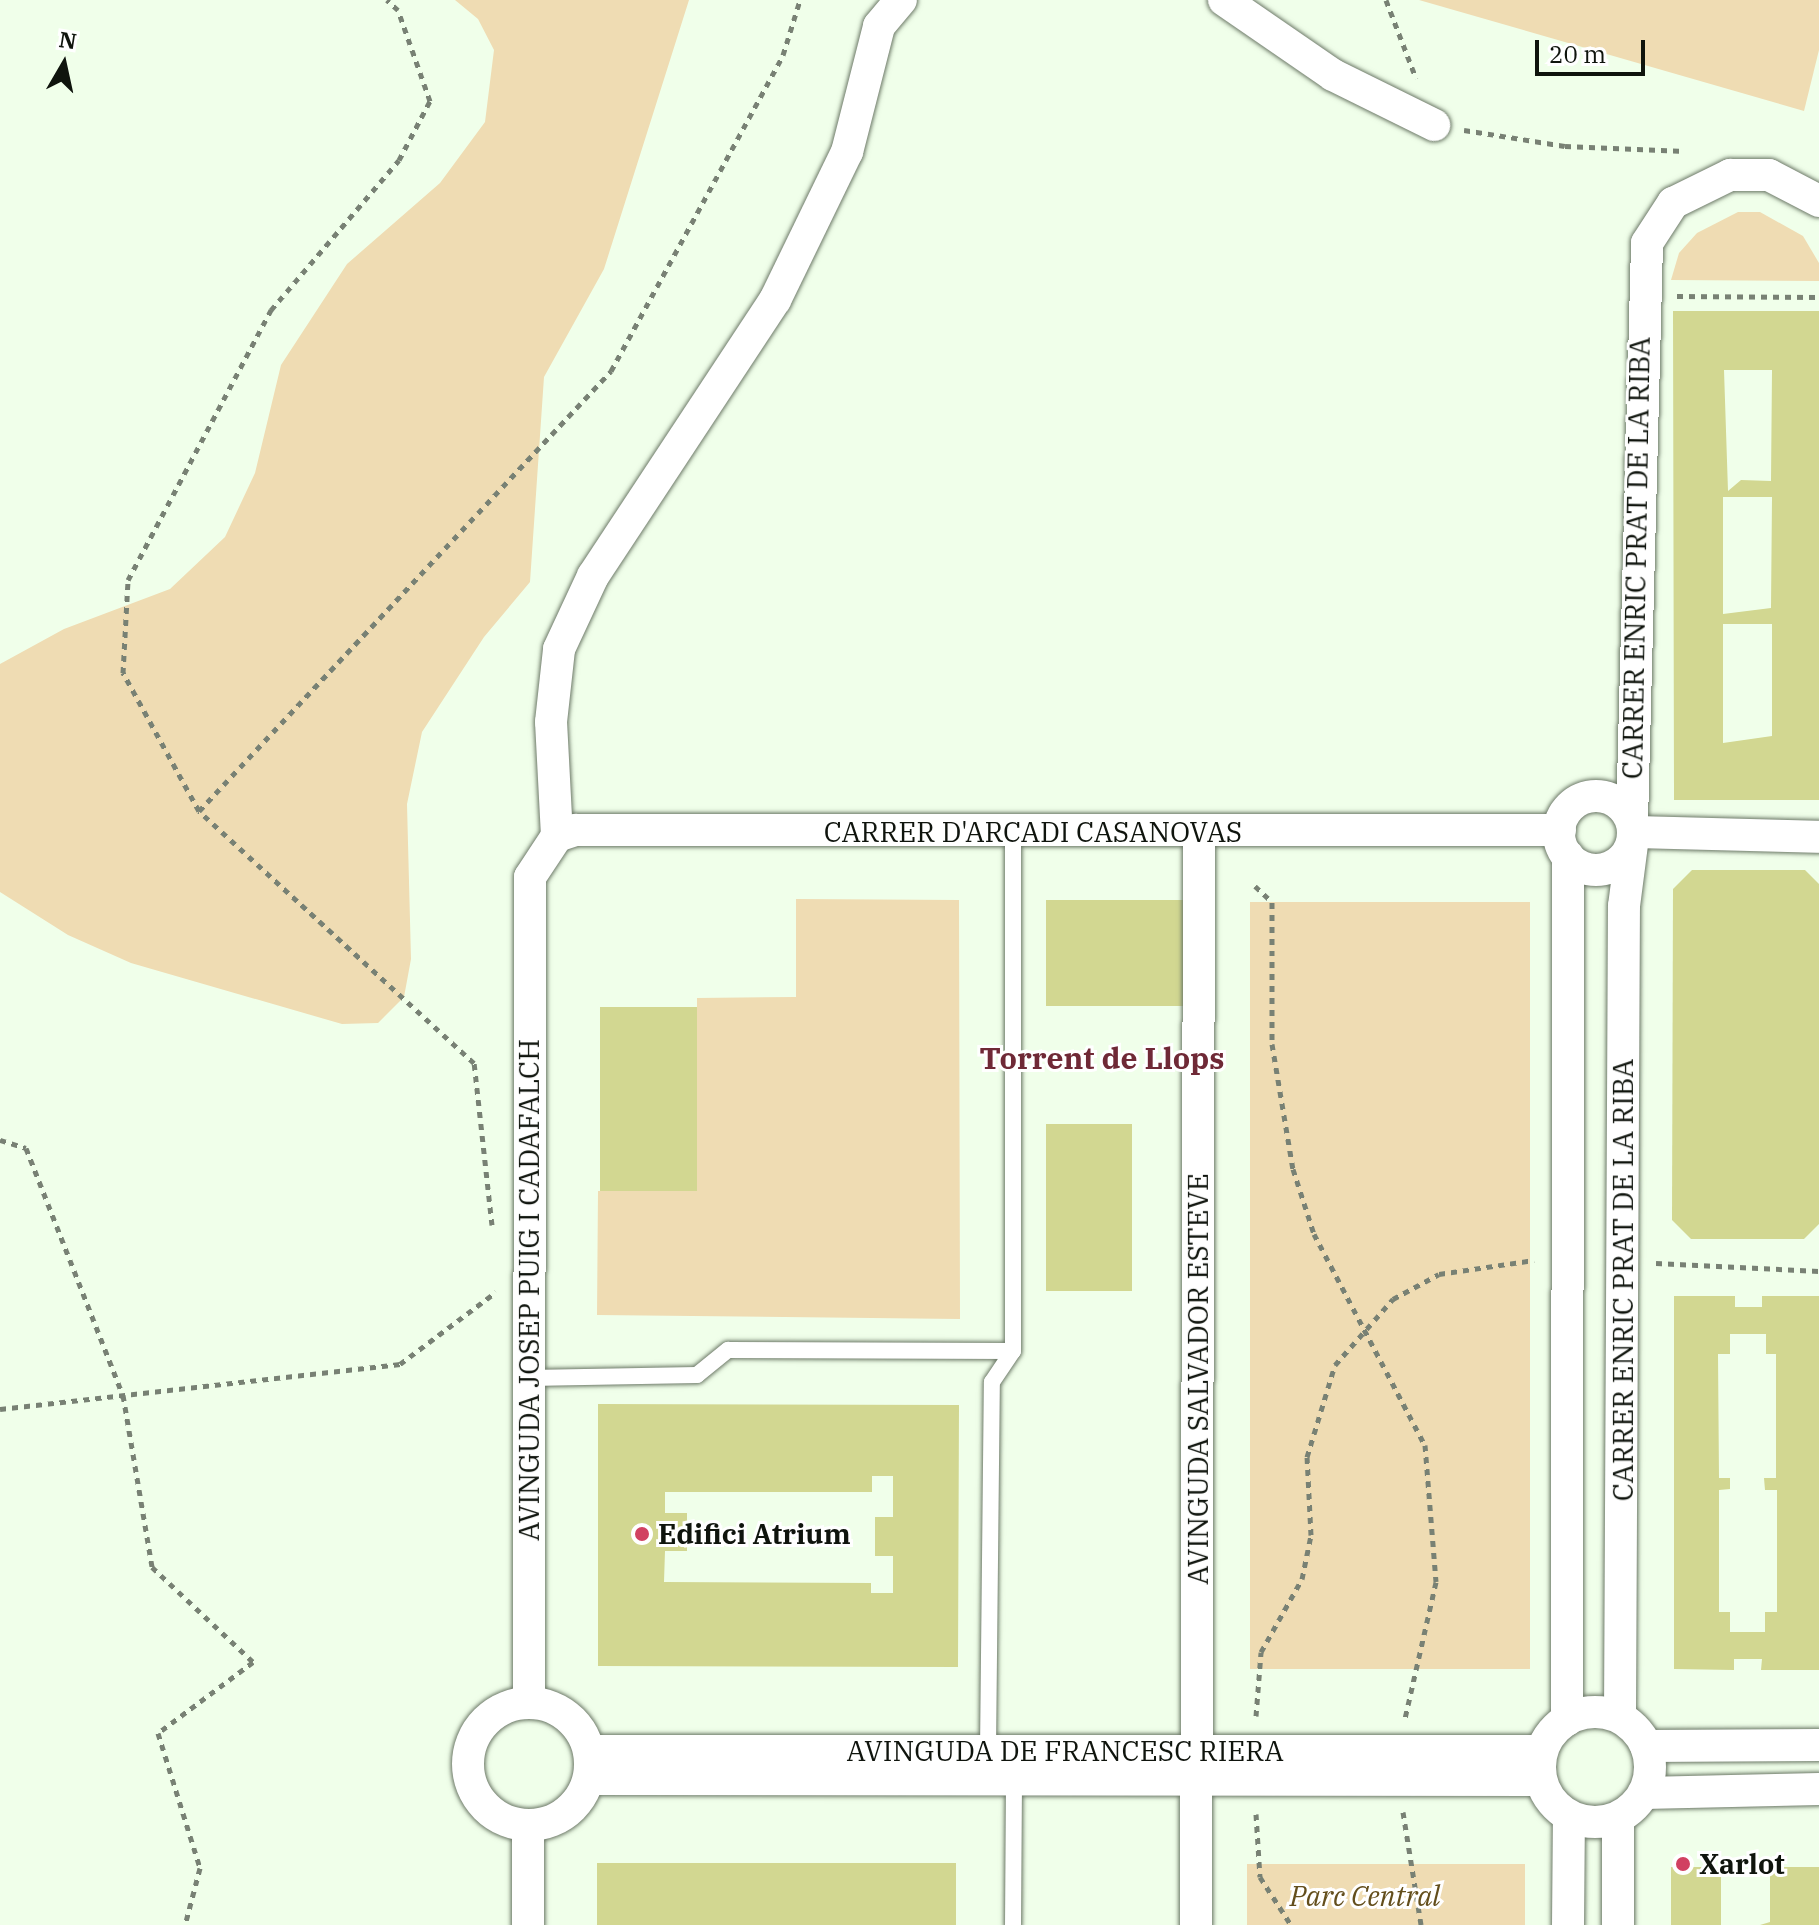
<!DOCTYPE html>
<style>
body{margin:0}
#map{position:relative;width:1819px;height:1925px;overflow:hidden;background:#f0ffea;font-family:"IBM Plex Serif",serif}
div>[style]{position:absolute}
.green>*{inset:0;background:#efdcb3;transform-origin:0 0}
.building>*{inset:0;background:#d2d791;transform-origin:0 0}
.path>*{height:5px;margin-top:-2.5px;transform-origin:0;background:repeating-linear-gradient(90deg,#788174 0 6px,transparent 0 12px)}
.roads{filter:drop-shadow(0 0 2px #6d7a68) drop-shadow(0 0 2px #6d7a68)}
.lane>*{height:16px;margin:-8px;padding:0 8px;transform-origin:8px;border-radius:8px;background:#fff}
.street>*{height:32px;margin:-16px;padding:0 16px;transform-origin:16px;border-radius:16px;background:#fff}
.street>.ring{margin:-16px;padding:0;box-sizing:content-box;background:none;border:32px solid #fff;border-radius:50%}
.dots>*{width:22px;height:22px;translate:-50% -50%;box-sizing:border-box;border:4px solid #fff;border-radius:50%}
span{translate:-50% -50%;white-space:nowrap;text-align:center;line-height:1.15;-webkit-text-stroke:6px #fff;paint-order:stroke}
.street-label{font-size:28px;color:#0f140d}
.poi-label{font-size:28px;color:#0f140d;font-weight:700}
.left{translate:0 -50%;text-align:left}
.park-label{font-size:28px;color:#634e1c;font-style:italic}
.neighbourhood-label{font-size:30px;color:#6f2936;font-weight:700}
.north{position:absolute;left:24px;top:24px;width:80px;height:80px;-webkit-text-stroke:6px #fff;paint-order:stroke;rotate:9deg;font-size:22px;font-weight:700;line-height:32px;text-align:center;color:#0f140d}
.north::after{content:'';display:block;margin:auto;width:28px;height:36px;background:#0f140d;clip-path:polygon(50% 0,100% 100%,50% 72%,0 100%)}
.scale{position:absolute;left:1535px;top:40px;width:110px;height:36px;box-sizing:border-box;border:4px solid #0f140d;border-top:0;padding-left:10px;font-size:24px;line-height:28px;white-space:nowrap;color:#0f140d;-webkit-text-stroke:6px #fff;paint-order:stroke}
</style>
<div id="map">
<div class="green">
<div style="clip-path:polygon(455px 0,689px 0,604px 269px,544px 377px,530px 582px,484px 637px,422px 732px,407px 804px,411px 959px,404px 997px,378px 1023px,342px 1024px,131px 963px,68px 935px,0 892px,0 664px,64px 629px,170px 589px,225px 537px,255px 473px,281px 365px,347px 264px,440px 183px,485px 122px,494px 50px,478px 19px)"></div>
<div style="clip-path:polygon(1419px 0,1819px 0,1819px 50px,1804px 111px)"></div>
<div style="clip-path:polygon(1738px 212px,1760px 212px,1803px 236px,1819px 263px,1819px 281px,1671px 280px,1679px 253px,1697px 233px)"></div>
<div style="clip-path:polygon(796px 899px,959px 900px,960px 1319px,597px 1315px,598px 1191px,697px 1191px,697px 998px,796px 997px)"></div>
<div style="left:1250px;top:902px;width:280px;height:767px"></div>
<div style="left:1247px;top:1864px;width:278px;height:61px"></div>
</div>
<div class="building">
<div style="clip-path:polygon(evenodd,1673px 311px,1819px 311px,1819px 800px,1674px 800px,1673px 311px,1724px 370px,1772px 370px,1771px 481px,1741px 480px,1728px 491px,1724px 370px,1673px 311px,1723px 497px,1772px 497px,1771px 608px,1723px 614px,1723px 497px,1673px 311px,1723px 624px,1772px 624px,1772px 736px,1723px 743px,1723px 624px)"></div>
<div style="clip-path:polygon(1692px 870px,1805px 870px,1819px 884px,1819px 1224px,1804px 1239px,1691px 1239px,1672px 1220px,1673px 889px)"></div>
<div style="left:1046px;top:900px;width:169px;height:106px"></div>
<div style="left:600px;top:1007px;width:97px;height:184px"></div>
<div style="left:1046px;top:1124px;width:86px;height:167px"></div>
<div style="clip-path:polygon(evenodd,1674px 1296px,1735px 1296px,1735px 1307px,1762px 1307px,1762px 1296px,1819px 1296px,1819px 1670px,1761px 1670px,1762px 1659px,1734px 1659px,1734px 1670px,1674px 1669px,1674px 1296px,1730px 1334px,1766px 1334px,1766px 1354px,1776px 1354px,1776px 1478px,1764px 1478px,1765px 1490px,1777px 1490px,1777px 1612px,1765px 1612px,1765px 1632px,1730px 1632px,1730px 1612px,1719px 1612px,1719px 1490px,1730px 1489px,1730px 1478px,1719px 1478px,1718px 1354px,1730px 1354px,1730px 1334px)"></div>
<div style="clip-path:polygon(evenodd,598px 1404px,959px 1405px,958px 1667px,598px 1666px,598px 1404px,872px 1476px,893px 1476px,893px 1517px,875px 1517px,875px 1556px,893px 1556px,893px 1593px,871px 1593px,871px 1583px,664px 1582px,665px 1551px,687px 1551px,687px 1513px,665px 1513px,665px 1492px,872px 1492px,872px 1476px)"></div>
<div style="left:597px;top:1863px;width:359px;height:62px"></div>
<div style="left:1671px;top:1867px;width:50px;height:58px"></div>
<div style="clip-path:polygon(1770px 1867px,1819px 1867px,1819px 1925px,1760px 1925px,1770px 1922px)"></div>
</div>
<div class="path">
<div style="left:1386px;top:0;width:84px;rotate:69deg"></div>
<div style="left:1464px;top:130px;width:102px;rotate:9deg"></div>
<div style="left:1565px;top:146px;width:120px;rotate:2.4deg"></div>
<div style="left:1677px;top:296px;width:142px;rotate:0.4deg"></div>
<div style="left:199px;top:811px;width:158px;rotate:-118.8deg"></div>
<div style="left:123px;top:673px;width:93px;rotate:-86.9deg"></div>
<div style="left:128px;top:580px;width:306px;rotate:-62.1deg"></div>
<div style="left:271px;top:310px;width:197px;rotate:-49.5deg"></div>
<div style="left:399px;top:160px;width:67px;rotate:-62.3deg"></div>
<div style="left:430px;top:101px;width:96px;rotate:-109.4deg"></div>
<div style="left:398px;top:10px;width:15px;rotate:-138deg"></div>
<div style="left:1255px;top:886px;width:23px;rotate:43deg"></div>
<div style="left:1272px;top:902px;width:142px;rotate:90deg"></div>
<div style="left:1272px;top:1044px;width:127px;rotate:80.5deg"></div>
<div style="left:1293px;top:1169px;width:68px;rotate:72.1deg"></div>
<div style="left:1314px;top:1234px;width:238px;rotate:62.3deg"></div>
<div style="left:1425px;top:1445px;width:137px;rotate:85.4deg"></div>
<div style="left:1436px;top:1582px;width:139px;rotate:102.8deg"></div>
<div style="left:0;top:1140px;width:27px;rotate:17deg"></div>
<div style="left:26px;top:1148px;width:265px;rotate:68.6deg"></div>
<div style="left:123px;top:1395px;width:174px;rotate:80.4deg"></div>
<div style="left:152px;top:1567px;width:139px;rotate:43.2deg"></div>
<div style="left:253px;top:1662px;width:119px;rotate:143.2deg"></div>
<div style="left:158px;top:1733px;width:141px;rotate:72.7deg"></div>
<div style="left:200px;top:1868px;width:59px;rotate:104.7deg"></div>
<div style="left:492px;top:1225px;width:163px;rotate:-96.3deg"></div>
<div style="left:474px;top:1063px;width:373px;rotate:-137.5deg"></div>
<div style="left:199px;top:811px;width:603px;rotate:-46.88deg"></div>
<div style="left:611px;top:371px;width:360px;rotate:-61.4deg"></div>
<div style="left:783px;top:55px;width:58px;rotate:-72.8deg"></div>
<div style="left:1656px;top:1263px;width:163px;rotate:2.8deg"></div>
<div style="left:0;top:1409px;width:403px;rotate:-6.4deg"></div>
<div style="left:400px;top:1364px;width:120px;rotate:-36.9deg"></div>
<div style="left:1256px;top:1716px;width:64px;rotate:-85.5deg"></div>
<div style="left:1261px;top:1652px;width:84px;rotate:-60.7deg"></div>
<div style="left:1302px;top:1579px;width:45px;rotate:-78.4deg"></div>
<div style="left:1311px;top:1535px;width:78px;rotate:-92.9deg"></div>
<div style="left:1307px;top:1457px;width:96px;rotate:-73.1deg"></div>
<div style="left:1335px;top:1365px;width:88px;rotate:-48.7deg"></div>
<div style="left:1393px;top:1299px;width:52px;rotate:-28.5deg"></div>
<div style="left:1439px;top:1274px;width:96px;rotate:-8.4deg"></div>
<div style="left:1403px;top:1812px;width:114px;rotate:80.9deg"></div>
<div style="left:1256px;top:1814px;width:63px;rotate:86.4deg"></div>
<div style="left:1260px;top:1877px;width:57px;rotate:57.1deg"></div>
</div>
<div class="roads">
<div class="lane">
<div style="left:529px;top:1378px;width:168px;rotate:-1deg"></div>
<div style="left:697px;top:1375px;width:40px;rotate:-39deg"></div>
<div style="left:728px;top:1350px;width:285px;rotate:0.2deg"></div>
<div style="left:988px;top:1751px;width:369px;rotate:-89.4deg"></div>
<div style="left:992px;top:1382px;width:37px;rotate:-56deg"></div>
<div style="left:1013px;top:1351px;width:519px;rotate:-90deg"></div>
<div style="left:1013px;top:1925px;width:144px;rotate:-89.6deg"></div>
</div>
<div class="street">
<div style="left:1224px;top:0;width:132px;rotate:34.5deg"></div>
<div style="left:1333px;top:75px;width:113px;rotate:26.3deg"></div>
<div class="ring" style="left:1559px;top:796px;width:42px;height:42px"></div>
<div style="left:1632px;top:821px;width:578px;rotate:-88.51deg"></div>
<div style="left:1647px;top:243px;width:48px;rotate:-57deg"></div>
<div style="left:1673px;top:203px;width:64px;rotate:-26.2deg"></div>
<div style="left:1730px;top:175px;width:39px"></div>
<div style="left:1769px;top:175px;width:56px;rotate:27.5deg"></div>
<div style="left:1633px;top:832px;width:186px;rotate:1.5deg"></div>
<div style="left:557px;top:836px;width:114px;rotate:-93deg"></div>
<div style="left:551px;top:722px;width:73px;rotate:-83.7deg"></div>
<div style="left:559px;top:649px;width:81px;rotate:-65deg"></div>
<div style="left:593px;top:576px;width:331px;rotate:-56.6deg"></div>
<div style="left:775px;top:300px;width:165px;rotate:-64.1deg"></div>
<div style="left:847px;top:152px;width:130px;rotate:-75.7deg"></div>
<div style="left:879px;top:26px;width:34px;rotate:-50deg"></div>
<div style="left:529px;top:1702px;width:825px;rotate:-89.93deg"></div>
<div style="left:530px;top:877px;width:49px;rotate:-56.6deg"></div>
<div style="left:557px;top:836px;width:20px;rotate:-18deg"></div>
<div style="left:576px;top:830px;width:984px"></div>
<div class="ring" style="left:468px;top:1703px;width:90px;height:90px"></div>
<div class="ring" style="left:1540px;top:1712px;width:78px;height:78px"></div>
<div style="left:1620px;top:1717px;width:811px;rotate:-89.72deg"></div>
<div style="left:1624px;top:906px;width:63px;rotate:-82.6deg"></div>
<div style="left:1567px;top:1720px;width:864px;rotate:-89.93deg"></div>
<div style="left:1646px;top:1746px;width:173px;rotate:-0.3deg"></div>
<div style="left:589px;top:1751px;width:952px"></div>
<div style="left:589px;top:1779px;width:952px;rotate:0.06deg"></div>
<div style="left:1644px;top:1793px;width:175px;rotate:-1.3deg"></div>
<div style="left:1618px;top:1818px;width:107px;rotate:90deg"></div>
<div style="left:528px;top:1925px;width:99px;rotate:-90deg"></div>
<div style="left:1196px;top:1925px;width:1092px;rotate:-89.84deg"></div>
<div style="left:1568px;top:1925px;width:109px;rotate:-89.5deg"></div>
</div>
</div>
<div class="dots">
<div style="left:642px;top:1534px;background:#d14161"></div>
<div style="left:1683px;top:1864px;background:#d14161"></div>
</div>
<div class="street-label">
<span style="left:1636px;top:558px;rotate:-89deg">CARRER ENRIC PRAT DE LA RIBA</span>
<span style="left:1033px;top:832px">CARRER D'ARCADI CASANOVAS</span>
<span style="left:1623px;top:1280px;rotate:-90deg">CARRER ENRIC PRAT DE LA RIBA</span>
<span style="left:529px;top:1290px;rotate:-90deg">AVINGUDA JOSEP PUIG I CADAFALCH</span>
<span style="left:1198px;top:1379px;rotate:-90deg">AVINGUDA SALVADOR ESTEVE</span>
<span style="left:1065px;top:1751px">AVINGUDA DE FRANCESC RIERA</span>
</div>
<div class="poi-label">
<span class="left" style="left:658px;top:1534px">Edifici Atrium</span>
<span class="left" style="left:1699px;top:1864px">Xarlot</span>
</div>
<div class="park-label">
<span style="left:1365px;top:1896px">Parc Central</span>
</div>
<div class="neighbourhood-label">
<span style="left:1102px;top:1058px">Torrent de Llops</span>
</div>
<div class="north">N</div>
<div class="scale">20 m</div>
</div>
